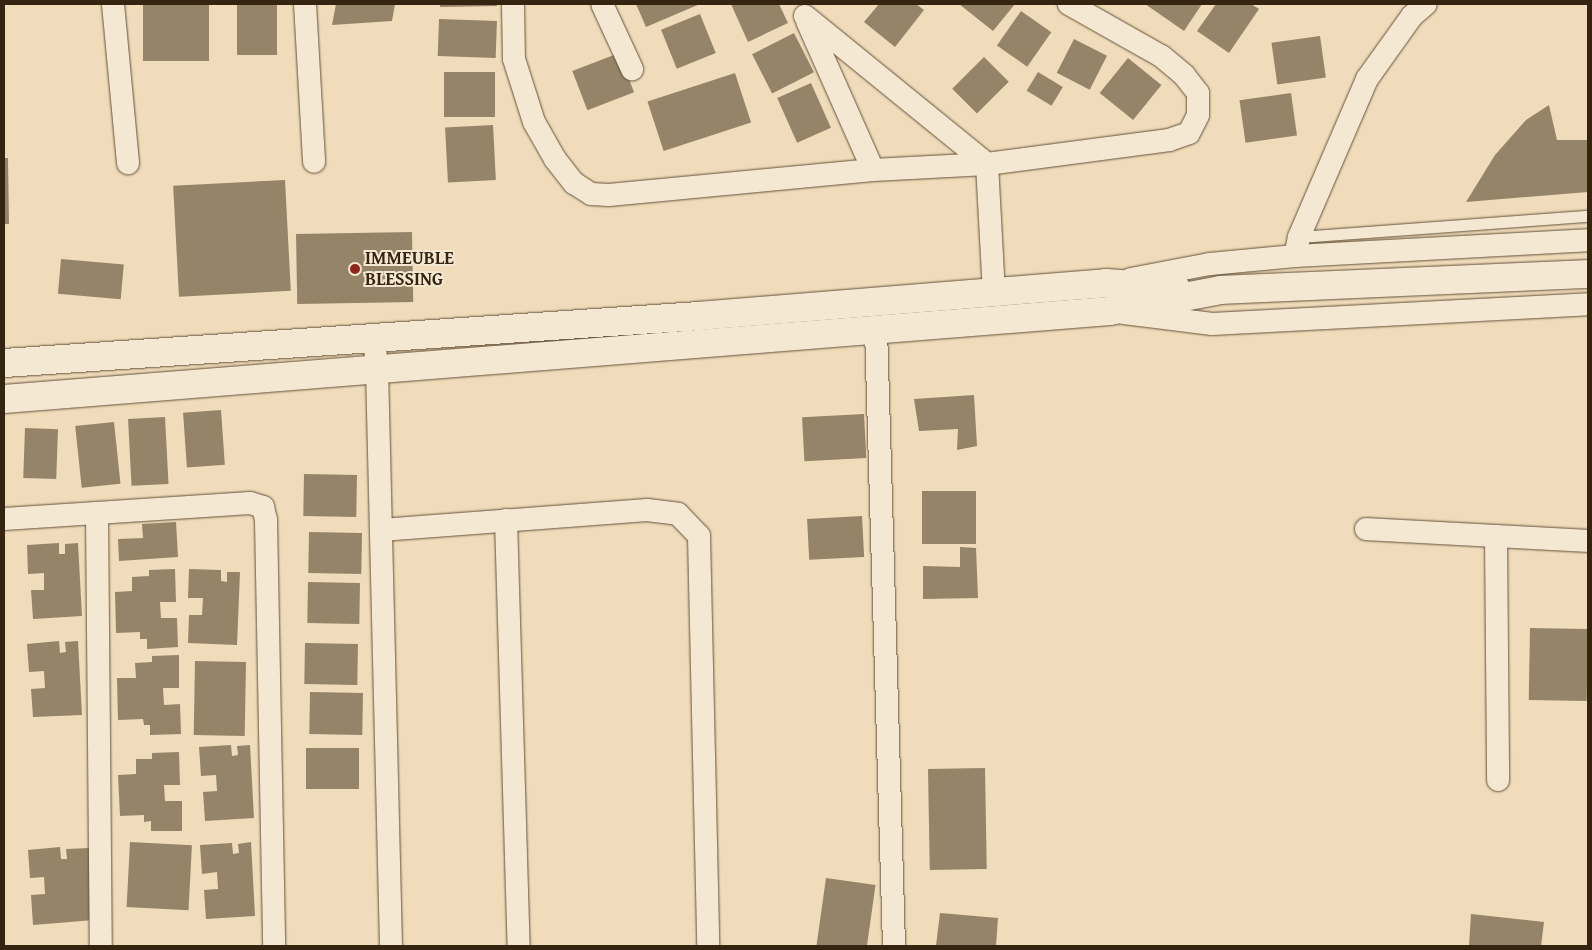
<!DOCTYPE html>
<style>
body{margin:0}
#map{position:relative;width:1592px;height:950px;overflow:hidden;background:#f0dbba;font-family:"Gentium Book Plus",serif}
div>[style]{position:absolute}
.building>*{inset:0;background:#968468;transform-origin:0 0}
.roads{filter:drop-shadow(0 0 1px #64523a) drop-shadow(0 0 1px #64523a)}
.service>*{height:11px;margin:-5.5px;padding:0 5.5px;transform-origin:5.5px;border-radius:5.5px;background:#f5e8d2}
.minor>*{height:22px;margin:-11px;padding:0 11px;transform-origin:11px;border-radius:11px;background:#f5e8d2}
.tertiary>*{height:28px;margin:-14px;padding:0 14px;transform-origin:14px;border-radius:14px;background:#f5e8d2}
.dots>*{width:14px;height:14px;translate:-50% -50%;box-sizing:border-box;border:2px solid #f5e8d2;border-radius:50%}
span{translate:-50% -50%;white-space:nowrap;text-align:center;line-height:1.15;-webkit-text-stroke:4px #f5e8d2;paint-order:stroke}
.poi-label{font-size:18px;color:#352510;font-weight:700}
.left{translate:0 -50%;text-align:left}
.frame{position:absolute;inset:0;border:5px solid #352510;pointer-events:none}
</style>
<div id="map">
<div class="building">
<div style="left:143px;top:4px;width:66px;height:57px"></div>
<div style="left:237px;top:4px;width:40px;height:51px"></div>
<div style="clip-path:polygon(336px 4px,395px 4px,392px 21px,332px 25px)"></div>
<div style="clip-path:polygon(440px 4px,497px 4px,497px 6px,440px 7px)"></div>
<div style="clip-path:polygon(636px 4px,700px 4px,646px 27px)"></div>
<div style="clip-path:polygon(731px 4px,779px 4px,788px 23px,748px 42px)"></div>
<div style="clip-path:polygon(879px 4px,916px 4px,924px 10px,895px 47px,864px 22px)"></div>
<div style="clip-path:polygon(959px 4px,1015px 4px,993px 31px)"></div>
<div style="clip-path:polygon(1145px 4px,1202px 4px,1184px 31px)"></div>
<div style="clip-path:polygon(1216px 4px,1251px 4px,1259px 9px,1229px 53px,1197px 31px)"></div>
<div style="left:1021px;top:11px;width:37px;height:42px;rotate:35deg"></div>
<div style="left:700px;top:14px;width:42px;height:42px;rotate:68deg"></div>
<div style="left:439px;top:19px;width:58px;height:37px;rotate:2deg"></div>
<div style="left:794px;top:33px;width:44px;height:47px;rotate:63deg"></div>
<div style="left:1320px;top:36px;width:42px;height:49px;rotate:82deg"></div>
<div style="left:1074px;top:39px;width:37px;height:38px;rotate:27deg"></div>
<div style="left:619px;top:53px;width:42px;height:50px;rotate:69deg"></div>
<div style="left:984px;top:57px;width:35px;height:45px;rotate:45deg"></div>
<div style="left:1128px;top:58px;width:43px;height:45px;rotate:39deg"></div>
<div style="left:444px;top:72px;width:51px;height:45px"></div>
<div style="left:1038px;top:72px;width:29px;height:22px;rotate:31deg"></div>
<div style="left:735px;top:73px;width:52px;height:92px;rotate:72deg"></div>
<div style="left:811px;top:83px;width:49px;height:37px;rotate:66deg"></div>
<div style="left:1291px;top:93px;width:43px;height:52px;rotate:82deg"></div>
<div style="clip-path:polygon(1549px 105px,1557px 140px,1588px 140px,1588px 192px,1466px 202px,1495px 155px,1526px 120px)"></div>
<div style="left:493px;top:125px;width:55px;height:48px;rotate:87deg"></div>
<div style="clip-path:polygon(4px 158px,8px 158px,9px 224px,4px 224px)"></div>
<div style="left:285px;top:180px;width:111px;height:112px;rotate:87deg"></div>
<div style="left:412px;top:232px;width:70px;height:116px;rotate:89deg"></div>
<div style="left:61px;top:259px;width:63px;height:35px;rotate:5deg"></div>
<div style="clip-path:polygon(974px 395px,977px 446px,957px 450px,958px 429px,919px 431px,914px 399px)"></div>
<div style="left:221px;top:410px;width:55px;height:38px;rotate:86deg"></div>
<div style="left:864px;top:414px;width:44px;height:62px;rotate:87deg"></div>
<div style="left:165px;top:417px;width:67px;height:37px;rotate:87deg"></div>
<div style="left:114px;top:422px;width:62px;height:39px;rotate:84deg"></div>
<div style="left:25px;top:428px;width:33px;height:50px;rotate:2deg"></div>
<div style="left:304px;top:474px;width:53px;height:42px;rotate:1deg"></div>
<div style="left:922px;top:491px;width:54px;height:53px"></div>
<div style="left:862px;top:516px;width:41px;height:55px;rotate:87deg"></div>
<div style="clip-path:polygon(176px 522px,178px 557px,119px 561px,118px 539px,143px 538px,142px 524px)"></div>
<div style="left:309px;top:532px;width:53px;height:41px;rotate:1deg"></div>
<div style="clip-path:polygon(59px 543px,59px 554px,65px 554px,65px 544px,78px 543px,82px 616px,33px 619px,31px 590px,44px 590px,44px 573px,28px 574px,27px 545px)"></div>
<div style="clip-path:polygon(960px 547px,976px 548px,978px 598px,923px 599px,923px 566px,960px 567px)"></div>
<div style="clip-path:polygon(175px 569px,176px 602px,160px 602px,161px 618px,177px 618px,178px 647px,147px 649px,147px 639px,140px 639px,140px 632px,116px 633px,115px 592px,132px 591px,132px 577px,149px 576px,149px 570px)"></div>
<div style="clip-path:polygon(189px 569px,221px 570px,221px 581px,227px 582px,227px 572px,240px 572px,237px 645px,188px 643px,189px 615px,202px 615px,203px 598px,188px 598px)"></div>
<div style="left:308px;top:582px;width:52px;height:41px;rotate:1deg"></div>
<div style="left:1530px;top:628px;width:58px;height:72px;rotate:1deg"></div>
<div style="clip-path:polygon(59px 641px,60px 653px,66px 652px,65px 642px,78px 641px,82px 715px,33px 717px,31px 689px,45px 688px,44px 671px,29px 672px,27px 644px)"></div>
<div style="left:305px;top:643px;width:53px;height:41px;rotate:1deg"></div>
<div style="clip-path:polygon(179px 655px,179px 688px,163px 688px,164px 705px,180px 704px,181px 734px,150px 735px,150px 725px,144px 725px,143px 719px,118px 720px,117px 678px,136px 678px,135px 663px,152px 662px,152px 656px)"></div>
<div style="left:195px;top:661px;width:51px;height:74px;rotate:1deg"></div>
<div style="left:310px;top:692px;width:53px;height:42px;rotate:1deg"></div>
<div style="clip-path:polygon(231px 745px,232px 756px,238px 755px,237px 746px,250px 745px,254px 818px,205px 821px,203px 792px,217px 791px,216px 775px,201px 776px,199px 747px)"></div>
<div style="left:306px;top:748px;width:53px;height:41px"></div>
<div style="clip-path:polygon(179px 752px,180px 785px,164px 785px,165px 801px,182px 801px,182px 831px,151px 831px,151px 821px,144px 822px,144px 815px,120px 816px,118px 775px,136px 774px,136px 759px,152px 759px,152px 753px)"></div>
<div style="left:985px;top:768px;width:101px;height:57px;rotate:89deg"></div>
<div style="left:130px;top:842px;width:62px;height:65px;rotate:3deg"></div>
<div style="clip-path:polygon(251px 842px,255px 916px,206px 919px,204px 890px,218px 889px,217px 872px,202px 874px,200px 845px,232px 843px,233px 854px,239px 853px,238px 844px)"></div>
<div style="clip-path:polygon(60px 847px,61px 859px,67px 859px,66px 849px,89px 848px,94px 920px,33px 925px,31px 895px,45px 894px,44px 877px,30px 878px,28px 850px)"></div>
<div style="left:826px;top:878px;width:50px;height:69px;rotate:8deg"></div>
<div style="clip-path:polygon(940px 913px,998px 918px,996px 946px,936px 946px)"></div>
<div style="clip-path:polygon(1471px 914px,1544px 922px,1541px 946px,1469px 946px)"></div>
</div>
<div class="roads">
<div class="service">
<div style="left:1299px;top:237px;width:290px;rotate:-4.2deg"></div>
</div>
<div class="minor">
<div style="left:113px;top:4px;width:160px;rotate:84.6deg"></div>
<div style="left:305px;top:4px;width:158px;rotate:86.7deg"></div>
<div style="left:513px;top:4px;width:55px;rotate:89deg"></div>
<div style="left:514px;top:59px;width:66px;rotate:72.4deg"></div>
<div style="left:534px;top:122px;width:43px;rotate:60.4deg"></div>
<div style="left:555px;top:159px;width:31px;rotate:52deg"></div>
<div style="left:574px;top:183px;width:20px;rotate:33deg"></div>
<div style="left:591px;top:194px;width:18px;rotate:3deg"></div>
<div style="left:609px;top:195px;width:265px;rotate:-5.4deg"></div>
<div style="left:873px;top:170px;width:114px;rotate:-3deg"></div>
<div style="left:987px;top:164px;width:184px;rotate:-7.5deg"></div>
<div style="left:1169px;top:140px;width:21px;rotate:-19deg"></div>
<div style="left:1189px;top:133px;width:20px;rotate:-63deg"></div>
<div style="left:1198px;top:115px;width:22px;rotate:-90deg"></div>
<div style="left:1198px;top:93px;width:23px;rotate:-128deg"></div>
<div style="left:1184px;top:75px;width:30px;rotate:-140deg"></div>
<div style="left:1161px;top:56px;width:106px;rotate:-150.5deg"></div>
<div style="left:602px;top:4px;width:72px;rotate:65.2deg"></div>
<div style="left:805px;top:16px;width:235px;rotate:39.1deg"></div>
<div style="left:987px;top:164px;width:129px;rotate:86.9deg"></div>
<div style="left:807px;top:21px;width:163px;rotate:66.1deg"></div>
<div style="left:1295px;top:256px;width:19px;rotate:-78deg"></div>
<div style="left:1299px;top:237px;width:172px;rotate:-66.7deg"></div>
<div style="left:1367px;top:79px;width:77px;rotate:-54.5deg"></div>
<div style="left:1412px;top:16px;width:18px;rotate:-41deg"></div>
<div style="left:1131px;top:279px;width:80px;rotate:-10.8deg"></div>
<div style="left:1210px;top:264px;width:85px;rotate:-5.4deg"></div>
<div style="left:1295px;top:256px;width:293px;rotate:-3.1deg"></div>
<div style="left:1124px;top:313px;width:89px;rotate:7.1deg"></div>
<div style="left:1212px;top:324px;width:377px;rotate:-3deg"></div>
<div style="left:876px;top:329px;width:617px;rotate:88.33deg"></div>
<div style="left:374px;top:338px;width:31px;rotate:84deg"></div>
<div style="left:377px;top:369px;width:577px;rotate:88.61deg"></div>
<div style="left:97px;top:513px;width:433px;rotate:89.5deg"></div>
<div style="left:4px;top:519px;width:247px;rotate:-3.7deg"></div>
<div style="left:250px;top:503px;width:14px;rotate:17deg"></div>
<div style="left:263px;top:507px;width:13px;rotate:77deg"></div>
<div style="left:266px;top:520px;width:426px;rotate:88.9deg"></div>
<div style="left:506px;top:520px;width:426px;rotate:88.3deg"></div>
<div style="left:1366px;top:529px;width:222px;rotate:3.1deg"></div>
<div style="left:381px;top:530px;width:267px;rotate:-4.3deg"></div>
<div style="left:647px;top:510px;width:31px;rotate:7deg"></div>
<div style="left:678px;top:514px;width:30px;rotate:46deg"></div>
<div style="left:699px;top:536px;width:410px;rotate:88.7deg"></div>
<div style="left:1496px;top:536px;width:244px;rotate:89.5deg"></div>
</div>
<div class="tertiary">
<div style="left:4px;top:363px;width:696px;rotate:-3.87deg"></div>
<div style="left:698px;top:316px;width:409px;rotate:-4.6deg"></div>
<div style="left:1106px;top:283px;width:70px;rotate:4.1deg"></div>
<div style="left:4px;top:399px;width:1109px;rotate:-4.55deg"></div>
<div style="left:1110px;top:311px;width:113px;rotate:-10.7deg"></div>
<div style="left:1221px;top:290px;width:367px;rotate:-2.5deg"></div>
</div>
</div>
<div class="dots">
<div style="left:355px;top:269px;background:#8f2418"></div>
</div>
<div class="poi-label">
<span class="left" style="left:365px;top:269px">IMMEUBLE<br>BLESSING</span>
</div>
<div class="frame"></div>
</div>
